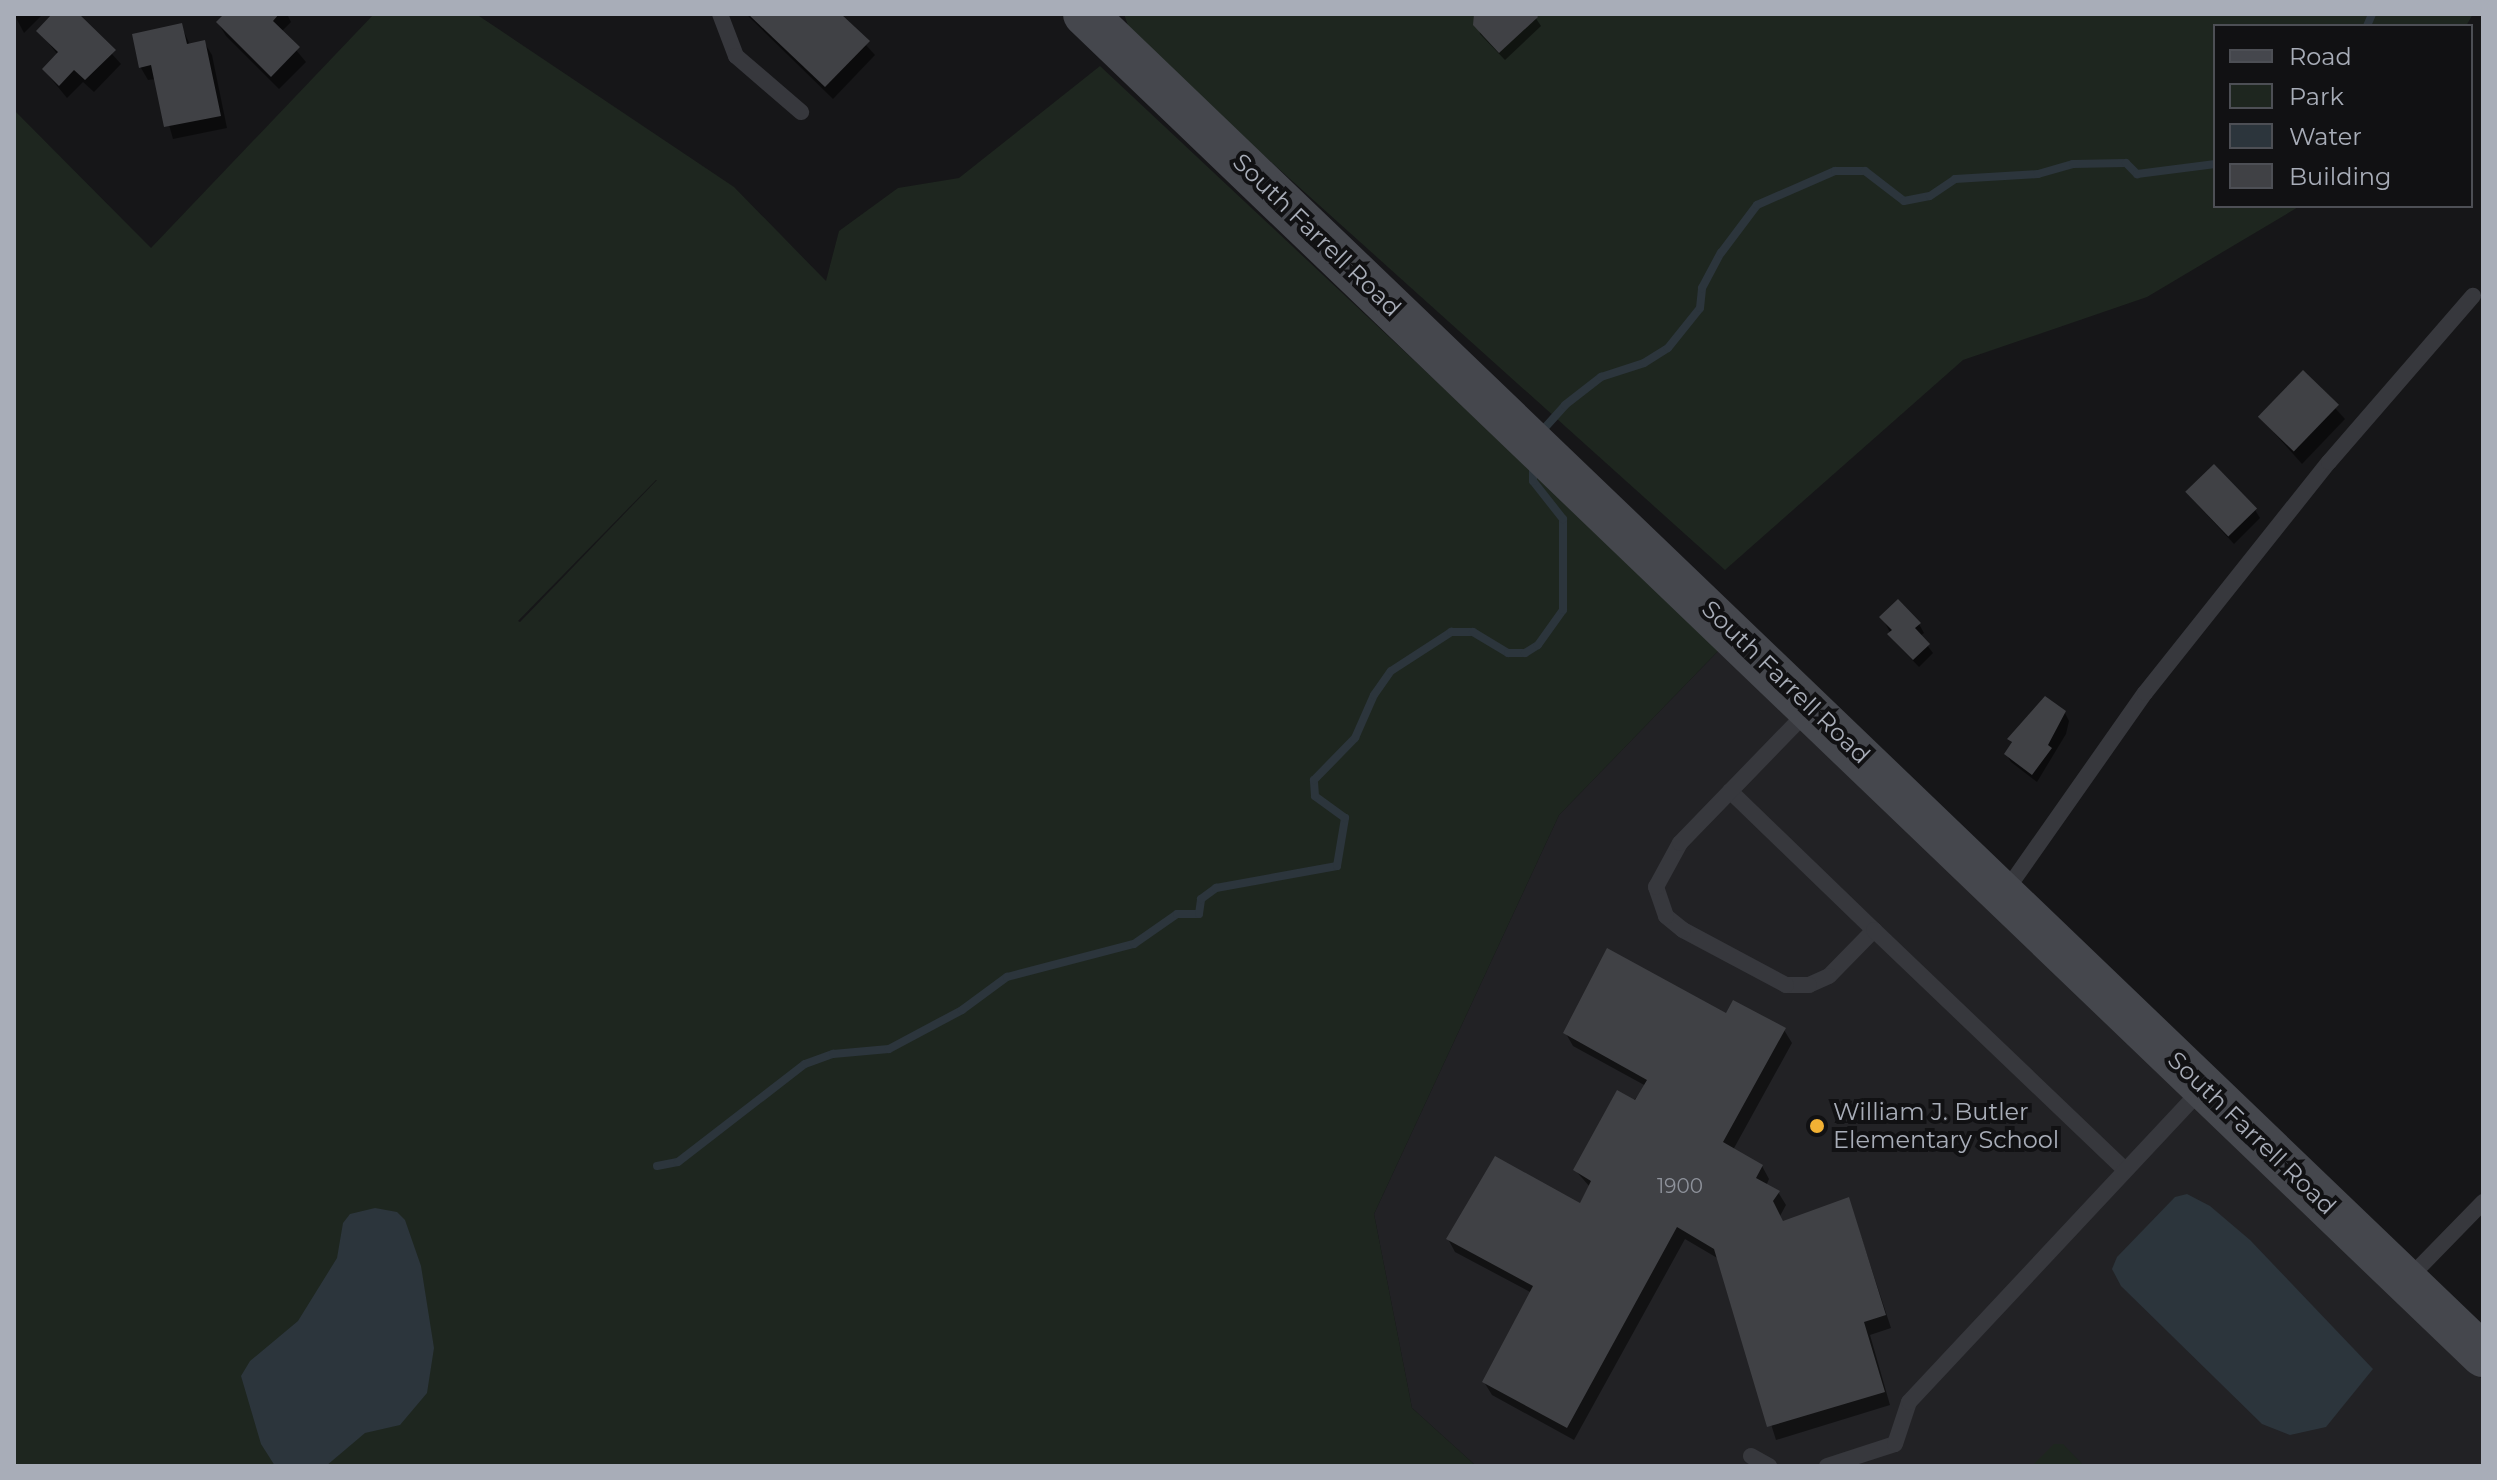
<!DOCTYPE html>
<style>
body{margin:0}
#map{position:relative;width:2497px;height:1480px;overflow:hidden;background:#161618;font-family:Montserrat,sans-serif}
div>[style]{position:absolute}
.built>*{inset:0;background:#222225}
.green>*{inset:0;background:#1e261f}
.water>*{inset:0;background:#2c353c}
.shadow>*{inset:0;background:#0007}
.stream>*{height:8px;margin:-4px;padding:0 4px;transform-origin:4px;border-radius:4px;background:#2c353c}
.building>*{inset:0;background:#404145;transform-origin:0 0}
.lane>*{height:16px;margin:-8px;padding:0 8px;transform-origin:8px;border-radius:8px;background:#37383d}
.secondary>*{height:44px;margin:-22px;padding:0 22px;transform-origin:22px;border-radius:22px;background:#45474d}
.dots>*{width:22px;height:22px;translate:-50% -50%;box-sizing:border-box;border:4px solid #111113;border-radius:50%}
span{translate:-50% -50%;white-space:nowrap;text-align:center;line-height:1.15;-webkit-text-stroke:8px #111113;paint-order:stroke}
.number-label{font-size:20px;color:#8e929b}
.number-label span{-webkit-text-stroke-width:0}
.street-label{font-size:24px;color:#a8adb8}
.poi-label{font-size:24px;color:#a8adb8}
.left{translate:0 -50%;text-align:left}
.frame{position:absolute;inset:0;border:16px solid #a8adb8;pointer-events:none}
.legend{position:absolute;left:2213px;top:24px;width:260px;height:184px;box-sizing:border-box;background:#111113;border:2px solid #4d4f55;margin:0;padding:10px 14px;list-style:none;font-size:24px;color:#a8adb8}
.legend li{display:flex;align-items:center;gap:16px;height:40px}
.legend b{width:40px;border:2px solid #4d4f55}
</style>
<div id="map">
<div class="built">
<div style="clip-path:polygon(1721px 648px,2483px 1380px,2483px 1466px,1476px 1466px,1412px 1408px,1374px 1214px,1559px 815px)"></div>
</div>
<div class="green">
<div style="clip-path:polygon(evenodd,374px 14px,476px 14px,734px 187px,826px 281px,839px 231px,898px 188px,959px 178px,1100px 66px,1721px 648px,1559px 815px,1374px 1214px,1412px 1408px,1476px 1466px,14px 1466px,14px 110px,151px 248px,374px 14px,657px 480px,520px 622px,518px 621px,656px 480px,657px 480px)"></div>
<div style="clip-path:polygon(1124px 14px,2473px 14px,2466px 26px,2215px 26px,2215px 206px,2300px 206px,2147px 297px,1963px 360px,1725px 570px,1132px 37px)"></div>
<div style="clip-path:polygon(2054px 1444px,2063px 1444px,2084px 1466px,2032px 1466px)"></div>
</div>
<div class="water">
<div style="clip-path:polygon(2187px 1194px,2210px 1206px,2250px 1240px,2373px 1369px,2326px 1427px,2290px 1435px,2262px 1424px,2121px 1286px,2112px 1269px,2117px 1257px,2175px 1197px)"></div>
<div style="clip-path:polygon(375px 1208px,397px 1212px,405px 1220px,421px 1266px,434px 1348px,427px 1393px,400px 1425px,365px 1433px,326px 1466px,275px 1466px,261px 1444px,241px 1376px,250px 1361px,298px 1321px,337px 1258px,343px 1223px,350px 1214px)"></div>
</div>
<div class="shadow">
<div style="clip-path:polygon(14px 14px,43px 14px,24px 33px)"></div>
<div style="clip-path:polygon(55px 14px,76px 14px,121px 64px,94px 92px,83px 82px,67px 98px,44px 70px,58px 55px,39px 31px)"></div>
<div style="clip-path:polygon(227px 14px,287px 14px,291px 22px,281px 32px,306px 62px,279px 89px,226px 36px,218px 23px)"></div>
<div style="clip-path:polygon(746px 14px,838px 14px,875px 55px,833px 99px)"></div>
<div style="clip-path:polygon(1476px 14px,1533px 14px,1541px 26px,1505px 60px,1480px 34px)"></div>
<div style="clip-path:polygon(181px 25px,190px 45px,204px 42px,212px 55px,227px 128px,173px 139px,156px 79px,148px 80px,141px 68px,134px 35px)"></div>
<div style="clip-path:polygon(2303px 373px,2345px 419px,2302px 464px,2261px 418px)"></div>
<div style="clip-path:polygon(2187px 493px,2255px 510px,2260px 518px,2234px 544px)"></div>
<div style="clip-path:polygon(1882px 617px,1919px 624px,1924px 633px,1920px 636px,1933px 653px,1919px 667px,1895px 642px)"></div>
<div style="clip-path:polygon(2065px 713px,2069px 721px,2066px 734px,2037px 782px,2011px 762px,2006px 754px,2013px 745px,2010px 740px)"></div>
<div style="clip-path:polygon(1727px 1016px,1784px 1030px,1792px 1043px,1733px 1150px,1762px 1166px,1769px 1179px,1766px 1186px,1778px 1192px,1786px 1205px,1780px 1216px,1783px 1223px,1849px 1200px,1891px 1328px,1870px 1335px,1890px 1405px,1776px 1440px,1719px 1259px,1685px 1239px,1574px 1440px,1492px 1395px,1484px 1382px,1532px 1293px,1455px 1252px,1448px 1239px,1580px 1205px,1590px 1187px,1575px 1170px,1646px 1086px,1573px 1046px,1565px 1032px)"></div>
</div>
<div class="stream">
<div style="left:2367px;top:26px;width:13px;rotate:-67deg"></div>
<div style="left:1541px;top:432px;width:36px;rotate:-48deg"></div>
<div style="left:1565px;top:405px;width:46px;rotate:-37.9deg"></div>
<div style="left:1601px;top:377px;width:45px;rotate:-18deg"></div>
<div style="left:1644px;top:363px;width:28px;rotate:-32deg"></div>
<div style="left:1668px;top:348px;width:51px;rotate:-51.3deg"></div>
<div style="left:1700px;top:308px;width:20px;rotate:-84deg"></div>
<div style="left:1702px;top:288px;width:40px;rotate:-62deg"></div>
<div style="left:1721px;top:253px;width:60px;rotate:-53.1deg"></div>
<div style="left:1757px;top:205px;width:85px;rotate:-23.6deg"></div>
<div style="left:1835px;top:171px;width:30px"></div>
<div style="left:1865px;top:171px;width:49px;rotate:37.6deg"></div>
<div style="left:1904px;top:201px;width:26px;rotate:-11deg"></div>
<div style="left:1930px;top:196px;width:30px;rotate:-34deg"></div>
<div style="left:1955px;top:179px;width:83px;rotate:-3.4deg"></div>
<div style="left:2038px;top:174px;width:36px;rotate:-16deg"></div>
<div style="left:2073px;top:164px;width:53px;rotate:-1.1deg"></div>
<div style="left:2126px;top:163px;width:16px;rotate:45deg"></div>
<div style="left:2137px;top:174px;width:79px;rotate:-7.3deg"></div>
<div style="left:657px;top:1166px;width:21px;rotate:-11deg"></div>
<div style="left:678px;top:1162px;width:160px;rotate:-37.7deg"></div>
<div style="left:805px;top:1064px;width:30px;rotate:-20deg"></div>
<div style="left:833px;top:1054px;width:56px;rotate:-5.1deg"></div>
<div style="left:889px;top:1049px;width:83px;rotate:-28.1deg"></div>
<div style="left:962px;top:1010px;width:56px;rotate:-36.3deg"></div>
<div style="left:1007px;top:977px;width:131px;rotate:-14.6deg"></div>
<div style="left:1134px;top:944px;width:52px;rotate:-34.9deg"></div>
<div style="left:1177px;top:914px;width:22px"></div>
<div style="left:1199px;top:914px;width:15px;rotate:-82deg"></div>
<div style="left:1201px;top:899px;width:19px;rotate:-36deg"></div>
<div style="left:1216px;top:888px;width:123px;rotate:-10.3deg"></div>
<div style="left:1337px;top:866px;width:49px;rotate:-80.5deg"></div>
<div style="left:1345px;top:818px;width:37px;rotate:-144deg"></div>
<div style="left:1315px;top:796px;width:16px;rotate:-94deg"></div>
<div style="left:1314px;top:780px;width:59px;rotate:-45.7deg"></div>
<div style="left:1355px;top:738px;width:47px;rotate:-66.2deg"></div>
<div style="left:1374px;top:695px;width:29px;rotate:-55deg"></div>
<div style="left:1391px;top:671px;width:72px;rotate:-33deg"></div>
<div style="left:1451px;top:632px;width:22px"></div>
<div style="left:1473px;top:632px;width:41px;rotate:31deg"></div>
<div style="left:1508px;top:653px;width:17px"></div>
<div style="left:1525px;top:653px;width:15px;rotate:-32deg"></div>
<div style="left:1538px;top:645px;width:43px;rotate:-54.5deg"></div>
<div style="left:1563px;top:610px;width:91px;rotate:-90deg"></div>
<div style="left:1563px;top:519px;width:48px;rotate:-128.3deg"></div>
<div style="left:1533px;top:481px;width:11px;rotate:-90deg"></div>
</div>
<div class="building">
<div style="clip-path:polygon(52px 14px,79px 14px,116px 50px,85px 80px,74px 70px,59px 86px,42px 69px,58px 52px,36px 31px)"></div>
<div style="clip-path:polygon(224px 14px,279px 14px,273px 21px,300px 47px,271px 77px,216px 22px)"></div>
<div style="clip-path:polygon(748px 14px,841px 14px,870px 41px,825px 87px)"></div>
<div style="clip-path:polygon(1474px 14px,1536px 14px,1538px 17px,1499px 53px,1473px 25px)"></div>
<div style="clip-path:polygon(182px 23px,187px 44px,205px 40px,221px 116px,164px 127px,151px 65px,139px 68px,132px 34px)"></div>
<div style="left:2303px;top:370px;width:50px;height:65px;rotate:44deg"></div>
<div style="left:2214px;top:464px;width:62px;height:40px;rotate:46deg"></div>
<div style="clip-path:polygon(1898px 599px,1921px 623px,1915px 628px,1930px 644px,1913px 660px,1887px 634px,1892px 630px,1879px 617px)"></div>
<div style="clip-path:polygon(2045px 696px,2066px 711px,2048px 745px,2052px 748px,2032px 775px,2004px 754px,2012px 742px,2007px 739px)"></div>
<div style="clip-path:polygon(1607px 948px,1726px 1013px,1733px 1000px,1786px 1028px,1723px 1142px,1763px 1165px,1756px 1178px,1780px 1191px,1773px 1201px,1783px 1221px,1849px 1197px,1886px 1315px,1864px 1322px,1885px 1392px,1767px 1427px,1714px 1249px,1677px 1227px,1567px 1428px,1482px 1382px,1533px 1286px,1446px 1239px,1495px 1156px,1580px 1203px,1591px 1181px,1573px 1170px,1617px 1090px,1635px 1100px,1647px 1080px,1563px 1033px)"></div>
</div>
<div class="lane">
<div style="left:720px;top:14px;width:45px;rotate:69.1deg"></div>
<div style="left:736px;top:56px;width:86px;rotate:40.7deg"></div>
<div style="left:1730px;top:791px;width:200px;rotate:44deg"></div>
<div style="left:1874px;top:930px;width:64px;rotate:134.4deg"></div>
<div style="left:1829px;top:976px;width:22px;rotate:156deg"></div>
<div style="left:1809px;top:985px;width:23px;rotate:180deg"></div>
<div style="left:1786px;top:985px;width:117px;rotate:-151.9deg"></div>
<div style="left:1683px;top:930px;width:22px;rotate:-141deg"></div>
<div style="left:1666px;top:916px;width:31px;rotate:-109deg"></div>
<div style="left:1656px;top:887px;width:50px;rotate:-61.4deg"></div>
<div style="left:1680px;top:843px;width:184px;rotate:-45.9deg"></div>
<div style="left:2005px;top:892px;width:243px;rotate:-54.9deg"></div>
<div style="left:2145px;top:693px;width:295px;rotate:-51.5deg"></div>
<div style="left:2329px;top:462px;width:220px;rotate:-49.1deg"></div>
<div style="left:1874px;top:930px;width:347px;rotate:43.7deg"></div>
<div style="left:2407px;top:1280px;width:109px;rotate:-45.7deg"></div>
<div style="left:1751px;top:1456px;width:21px;rotate:29deg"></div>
<div style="left:1827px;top:1466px;width:71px;rotate:-17.9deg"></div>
<div style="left:1895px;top:1444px;width:44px;rotate:-71.6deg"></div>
<div style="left:1909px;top:1402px;width:430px;rotate:-46.9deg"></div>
</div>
<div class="secondary">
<div style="left:1085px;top:14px;width:1937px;rotate:43.81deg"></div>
</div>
<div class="dots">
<div style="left:1817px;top:1126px;background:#f2b134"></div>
</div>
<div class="number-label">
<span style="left:1680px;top:1186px">1900</span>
</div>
<div class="street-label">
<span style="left:1317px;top:235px;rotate:44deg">South Farrell Road</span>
<span style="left:1786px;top:682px;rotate:44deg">South Farrell Road</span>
<span style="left:2252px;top:1133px;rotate:44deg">South Farrell Road</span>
</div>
<div class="poi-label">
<span class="left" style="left:1833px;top:1126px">William J. Butler<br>Elementary School</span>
</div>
<div class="frame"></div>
<ul class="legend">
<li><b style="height:10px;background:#45474d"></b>Road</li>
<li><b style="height:22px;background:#1e261f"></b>Park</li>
<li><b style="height:22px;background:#2c353c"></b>Water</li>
<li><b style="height:22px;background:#404145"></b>Building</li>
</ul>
</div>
